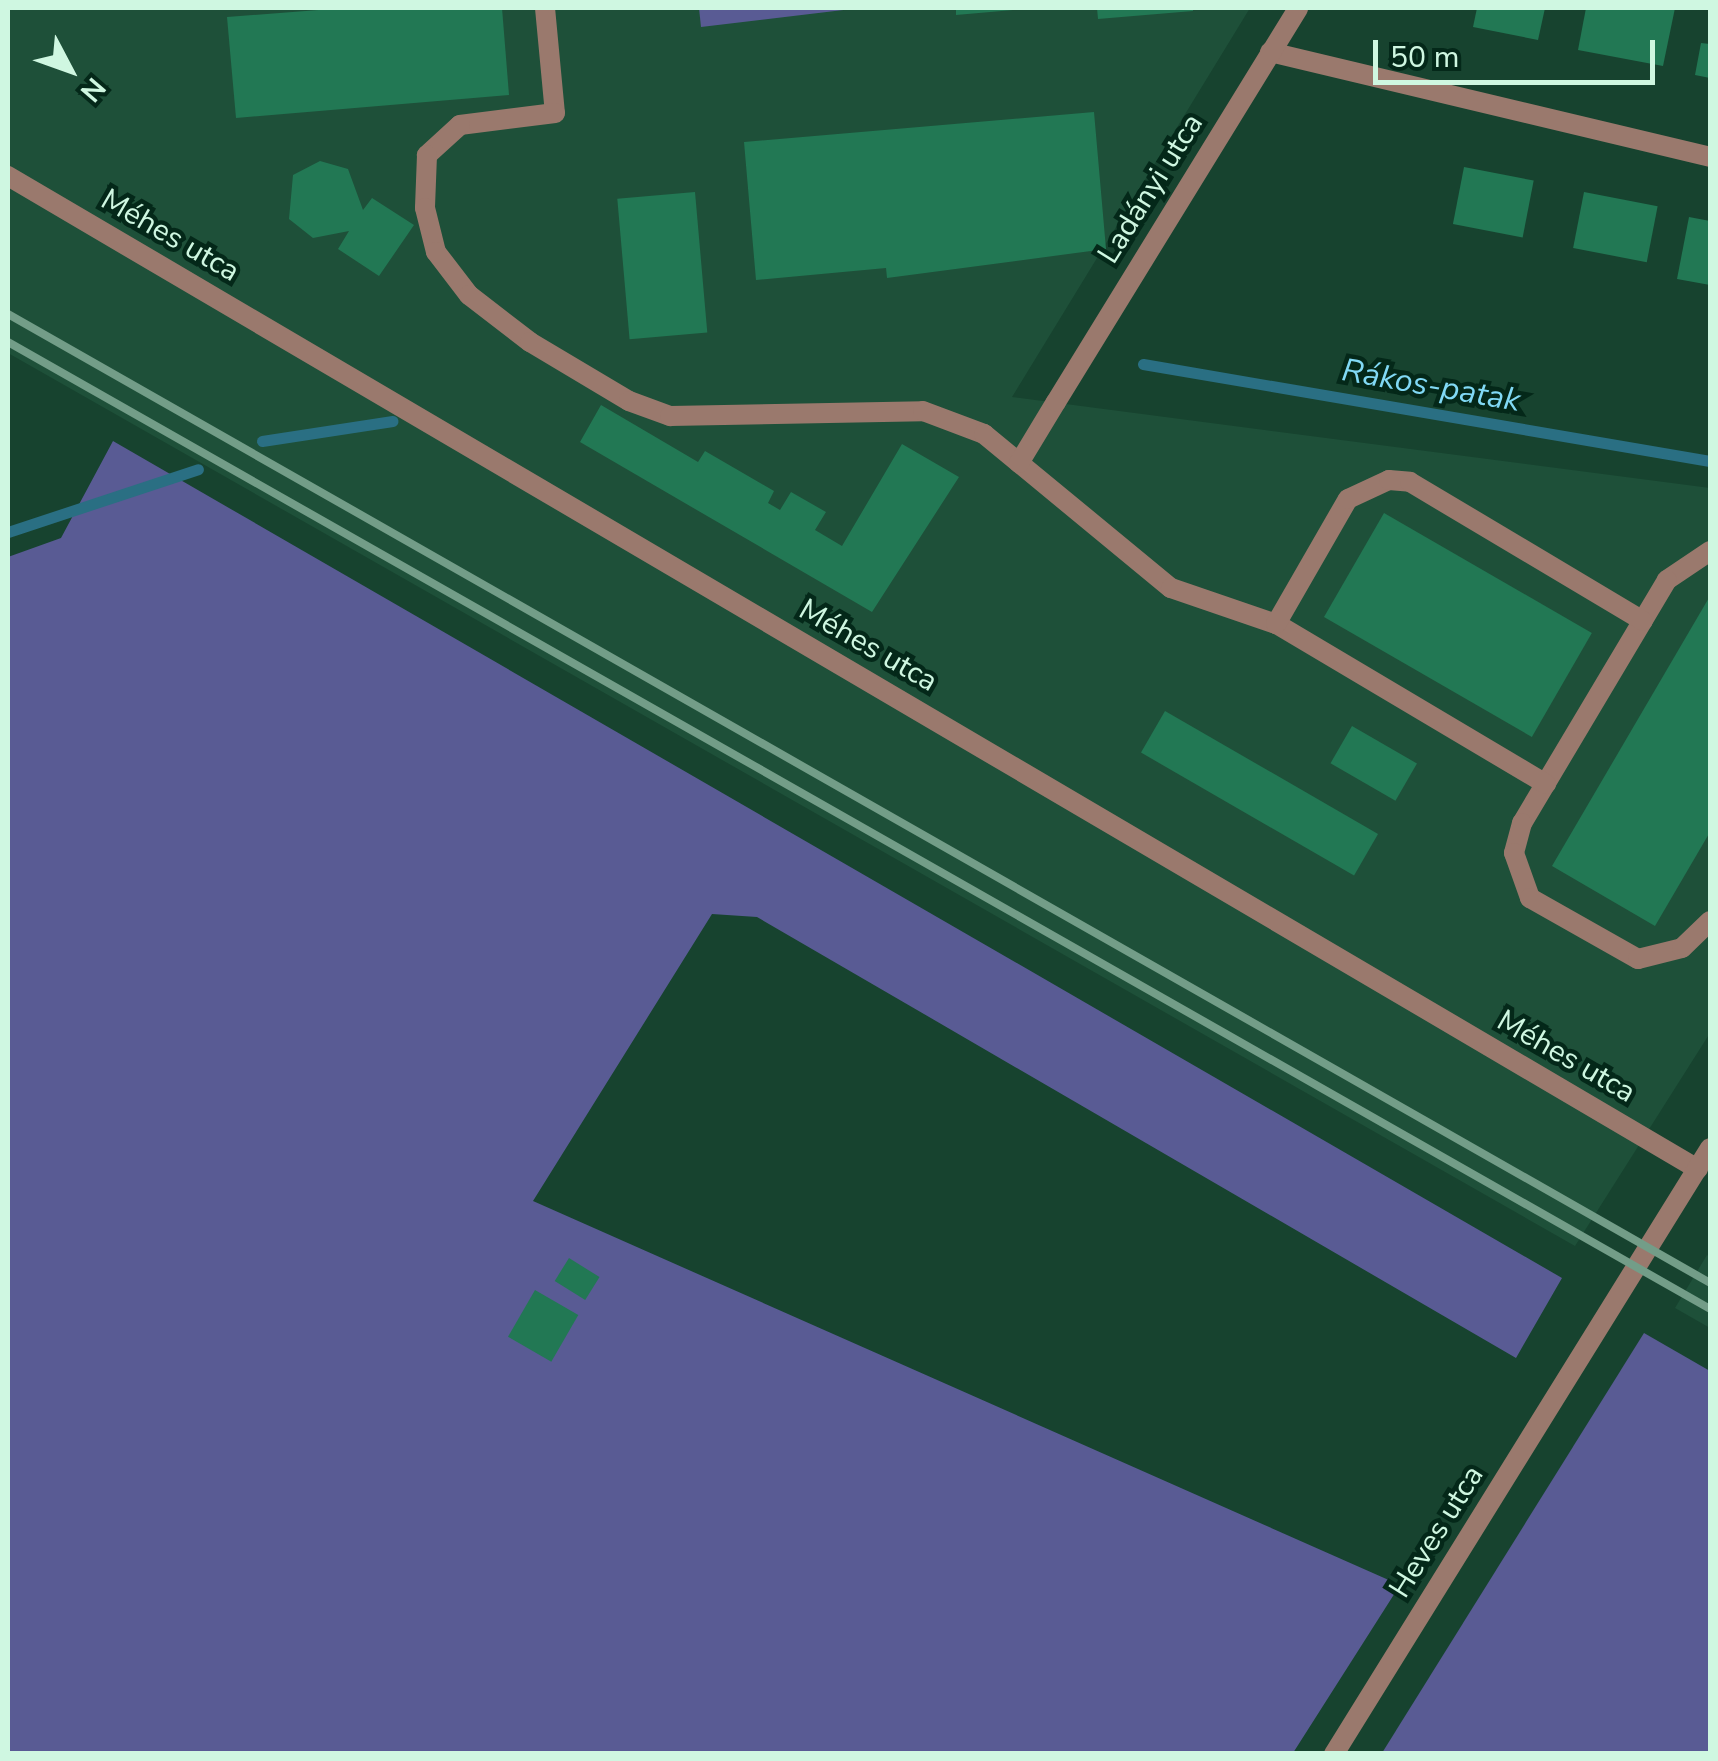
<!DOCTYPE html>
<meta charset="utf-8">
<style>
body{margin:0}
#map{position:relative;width:1718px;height:1761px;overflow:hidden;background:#17432f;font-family:"Nunito Sans",sans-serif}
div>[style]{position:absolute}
.built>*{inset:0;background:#1e5039}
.green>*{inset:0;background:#595b94}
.stream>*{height:11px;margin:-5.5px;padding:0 5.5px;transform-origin:5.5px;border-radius:5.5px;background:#2a6f83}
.building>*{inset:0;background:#227854;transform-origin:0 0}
.lane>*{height:20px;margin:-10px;padding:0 10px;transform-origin:10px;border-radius:10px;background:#9a796d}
.street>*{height:20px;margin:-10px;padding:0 10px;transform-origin:10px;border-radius:10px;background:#9a796d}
.rail>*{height:8px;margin:-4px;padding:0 4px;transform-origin:4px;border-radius:4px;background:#739d88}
span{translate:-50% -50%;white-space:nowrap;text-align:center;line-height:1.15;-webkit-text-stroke:9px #042819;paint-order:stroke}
.street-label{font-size:30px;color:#cff7e1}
.water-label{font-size:32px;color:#81d9f5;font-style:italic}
.frame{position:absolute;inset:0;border:10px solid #cff7e1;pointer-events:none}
.north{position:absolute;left:20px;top:20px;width:100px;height:100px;-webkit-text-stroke:8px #042819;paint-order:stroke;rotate:131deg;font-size:28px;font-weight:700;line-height:40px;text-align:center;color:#cff7e1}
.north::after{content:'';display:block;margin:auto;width:35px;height:45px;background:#cff7e1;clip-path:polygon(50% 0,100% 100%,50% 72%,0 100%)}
.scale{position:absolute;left:1373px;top:40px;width:282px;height:45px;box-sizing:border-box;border:5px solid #cff7e1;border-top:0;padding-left:12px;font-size:30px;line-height:35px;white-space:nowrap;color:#cff7e1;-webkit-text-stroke:8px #042819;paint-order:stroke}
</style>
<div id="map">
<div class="built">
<div style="clip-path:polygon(8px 8px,1250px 8px,1012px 397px,1710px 488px,1710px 1033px,1575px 1246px,8px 353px)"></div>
<div style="clip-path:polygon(1707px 1255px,1710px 1257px,1710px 1328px,1675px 1308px)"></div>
</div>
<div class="green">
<div style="clip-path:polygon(699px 8px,860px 8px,701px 27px)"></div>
<div style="clip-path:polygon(113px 441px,1562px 1278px,1516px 1358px,757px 917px,712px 914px,533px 1201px,1400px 1585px,1293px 1753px,8px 1754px,8px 557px,61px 538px)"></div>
<div style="clip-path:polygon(1644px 1333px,1710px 1371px,1710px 1753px,1382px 1753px)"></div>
</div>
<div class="stream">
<div style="left:1143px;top:364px;width:575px;rotate:9.71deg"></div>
<div style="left:262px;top:441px;width:132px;rotate:-8.7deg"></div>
<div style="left:8px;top:532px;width:200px;rotate:-18.3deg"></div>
</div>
<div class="building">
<div style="clip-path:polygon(344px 8px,502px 8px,509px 95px,236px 118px,227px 17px)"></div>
<div style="clip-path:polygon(956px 8px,1013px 8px,1013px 10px,956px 15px)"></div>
<div style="clip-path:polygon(1097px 8px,1193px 8px,1193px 11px,1098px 19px)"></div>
<div style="clip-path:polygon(1477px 8px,1545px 8px,1538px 40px,1473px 27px)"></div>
<div style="clip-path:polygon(1586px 8px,1675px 8px,1663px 66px,1578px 50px)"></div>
<div style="clip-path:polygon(1701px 43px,1710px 44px,1710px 78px,1695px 75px)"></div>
<div style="clip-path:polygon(1094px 112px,1106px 249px,887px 278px,886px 268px,756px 280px,744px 142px)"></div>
<div style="clip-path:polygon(320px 161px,348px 169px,363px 210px,372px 198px,414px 225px,379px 276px,338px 249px,349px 231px,313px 238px,289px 219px,293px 175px)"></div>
<div style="left:1464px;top:167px;width:71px;height:58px;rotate:11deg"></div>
<div style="left:695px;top:192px;width:141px;height:78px;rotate:85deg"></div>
<div style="left:1584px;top:192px;width:75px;height:57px;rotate:11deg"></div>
<div style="clip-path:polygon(1689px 217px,1710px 221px,1710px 285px,1677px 279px)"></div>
<div style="clip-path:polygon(601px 405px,698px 462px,705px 451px,774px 491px,768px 503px,780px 510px,791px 492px,826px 512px,815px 530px,842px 546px,902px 444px,959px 477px,872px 612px,580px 442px)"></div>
<div style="left:1384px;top:513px;width:240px;height:120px;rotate:30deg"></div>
<div style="clip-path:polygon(1710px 596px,1710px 832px,1655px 926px,1552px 866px)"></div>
<div style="left:1165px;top:711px;width:246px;height:48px;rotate:30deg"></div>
<div style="left:1352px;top:726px;width:75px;height:43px;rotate:30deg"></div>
<div style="left:569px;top:1258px;width:36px;height:27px;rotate:32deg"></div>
<div style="left:535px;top:1290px;width:50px;height:54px;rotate:30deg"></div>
</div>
<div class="lane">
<div style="left:545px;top:8px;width:105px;rotate:84.6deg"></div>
<div style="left:555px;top:113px;width:96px;rotate:172.8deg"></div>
<div style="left:460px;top:125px;width:45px;rotate:137.7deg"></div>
<div style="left:427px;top:155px;width:53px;rotate:92.2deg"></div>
<div style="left:425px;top:208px;width:45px;rotate:76deg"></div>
<div style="left:436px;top:252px;width:54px;rotate:52.5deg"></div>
<div style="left:469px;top:295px;width:77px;rotate:37.6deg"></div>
<div style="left:530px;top:342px;width:115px;rotate:30.8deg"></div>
<div style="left:629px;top:401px;width:44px;rotate:20.1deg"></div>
<div style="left:670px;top:416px;width:253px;rotate:-1.1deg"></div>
<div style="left:923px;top:411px;width:65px;rotate:20.7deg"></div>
<div style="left:984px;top:434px;width:242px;rotate:39.5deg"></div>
<div style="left:1171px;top:588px;width:111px;rotate:18.9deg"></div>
<div style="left:1019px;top:463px;width:71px;rotate:-58.8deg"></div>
<div style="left:1710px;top:551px;width:52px;rotate:146deg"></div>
<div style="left:1667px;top:580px;width:283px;rotate:120.8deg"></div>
<div style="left:1522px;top:823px;width:31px;rotate:105deg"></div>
<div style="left:1514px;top:853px;width:48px;rotate:70.4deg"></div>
<div style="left:1530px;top:898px;width:124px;rotate:29.5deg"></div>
<div style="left:1638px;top:959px;width:45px;rotate:-14deg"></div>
<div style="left:1682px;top:948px;width:39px;rotate:-44deg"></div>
<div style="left:1546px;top:784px;width:314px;rotate:-149.3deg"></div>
<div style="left:1276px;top:624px;width:144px;rotate:-60.1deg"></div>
<div style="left:1348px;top:499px;width:45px;rotate:-24.9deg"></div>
<div style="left:1389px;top:480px;width:21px;rotate:5deg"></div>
<div style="left:1410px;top:482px;width:271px;rotate:30.8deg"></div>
</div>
<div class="street">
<div style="left:1270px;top:52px;width:452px;rotate:13.4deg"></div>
<div style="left:8px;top:176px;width:1960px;rotate:30.44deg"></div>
<div style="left:1056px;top:402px;width:462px;rotate:-58.4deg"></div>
<div style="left:1334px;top:1754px;width:713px;rotate:-58.18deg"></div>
</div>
<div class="rail">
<div style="left:8px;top:314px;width:1959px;rotate:29.65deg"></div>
<div style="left:8px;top:342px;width:1958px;rotate:29.6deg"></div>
</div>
<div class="street-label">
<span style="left:1151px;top:189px;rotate:-58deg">Ladányi utca</span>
<span style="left:170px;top:236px;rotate:30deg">Méhes utca</span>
<span style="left:868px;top:646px;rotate:30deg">Méhes utca</span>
<span style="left:1566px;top:1057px;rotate:30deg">Méhes utca</span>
<span style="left:1437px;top:1532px;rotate:-58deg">Heves utca</span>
</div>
<div class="water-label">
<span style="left:1431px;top:386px;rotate:10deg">Rákos-patak</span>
</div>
<div class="frame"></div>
<div class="north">N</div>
<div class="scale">50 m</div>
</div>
